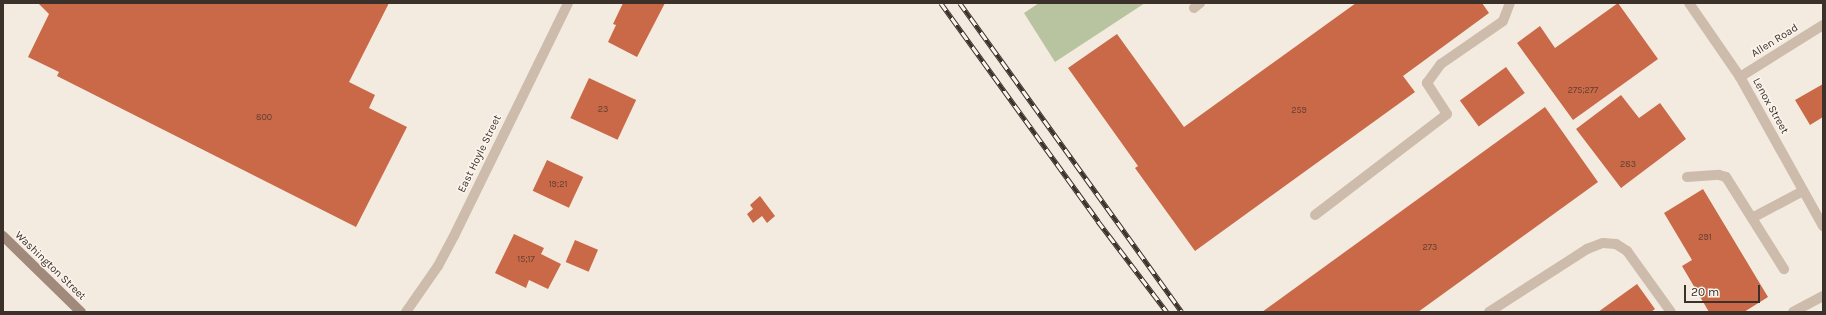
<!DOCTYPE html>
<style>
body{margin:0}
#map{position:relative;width:1826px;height:315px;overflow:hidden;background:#f4ebe0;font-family:Karla,sans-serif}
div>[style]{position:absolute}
.green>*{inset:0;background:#b7c49f}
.building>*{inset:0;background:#ca6948;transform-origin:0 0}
.service>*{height:10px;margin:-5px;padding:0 5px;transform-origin:5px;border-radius:5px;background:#cdbbab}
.minor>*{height:10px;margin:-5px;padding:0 5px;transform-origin:5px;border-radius:5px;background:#cdbbab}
.tertiary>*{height:10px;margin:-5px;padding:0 5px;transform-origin:5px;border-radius:5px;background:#cdbbab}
.secondary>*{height:10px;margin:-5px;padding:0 5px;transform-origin:5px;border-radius:5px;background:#a18a7c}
.rail>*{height:4.5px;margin-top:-2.25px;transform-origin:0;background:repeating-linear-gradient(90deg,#fbf5ed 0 9px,#3b302a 0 18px);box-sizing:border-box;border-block:1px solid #3b302a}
span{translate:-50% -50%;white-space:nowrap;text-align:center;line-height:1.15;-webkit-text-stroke:3px #fbf5ed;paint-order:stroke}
.number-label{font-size:9px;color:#5f3e32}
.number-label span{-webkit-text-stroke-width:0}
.street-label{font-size:11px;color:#3b302a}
.frame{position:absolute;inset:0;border:4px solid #3b302a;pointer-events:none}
.scale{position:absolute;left:1684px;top:285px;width:76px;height:18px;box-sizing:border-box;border:2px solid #3b302a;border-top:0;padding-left:5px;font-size:12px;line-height:14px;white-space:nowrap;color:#3b302a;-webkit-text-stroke:3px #fbf5ed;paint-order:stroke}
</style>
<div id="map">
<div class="green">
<div style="clip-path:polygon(1039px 3px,1145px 3px,1055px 62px,1024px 13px)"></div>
</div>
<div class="building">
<div style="clip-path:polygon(38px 3px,389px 3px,349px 82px,375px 95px,369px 108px,407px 127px,356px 227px,57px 76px,59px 72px,28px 57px,49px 14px)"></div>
<div style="clip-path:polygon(623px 3px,665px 3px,637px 57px,608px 42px,616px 25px,613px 24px)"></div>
<div style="clip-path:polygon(1356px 3px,1482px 3px,1489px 13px,1403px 76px,1415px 92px,1195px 251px,1135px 168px,1138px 166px,1068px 68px,1117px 34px,1184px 127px)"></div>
<div style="clip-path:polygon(1618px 3px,1658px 59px,1573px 120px,1517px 43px,1540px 26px,1555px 48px)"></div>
<div style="left:1506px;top:67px;width:32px;height:57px;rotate:54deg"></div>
<div style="left:589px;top:78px;width:52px;height:44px;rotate:25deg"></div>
<div style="clip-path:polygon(1823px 84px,1823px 117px,1810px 125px,1795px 100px)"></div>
<div style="clip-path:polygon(1621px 95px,1639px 118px,1660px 103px,1686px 139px,1621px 188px,1576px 129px)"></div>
<div style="clip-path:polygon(1545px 107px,1598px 182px,1418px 312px,1262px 312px)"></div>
<div style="left:547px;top:160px;width:40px;height:34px;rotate:25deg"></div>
<div style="clip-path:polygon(1703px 189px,1768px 297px,1744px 312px,1709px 312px,1682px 266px,1692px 260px,1664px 213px)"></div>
<div style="clip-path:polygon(760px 196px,775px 216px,767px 223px,762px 216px,753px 223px,747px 214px,753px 209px,750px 205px)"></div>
<div style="clip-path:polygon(514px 234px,544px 248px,541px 254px,561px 264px,548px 289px,529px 280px,526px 288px,495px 273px)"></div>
<div style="left:575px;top:240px;width:25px;height:24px;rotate:23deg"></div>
<div style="clip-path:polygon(1637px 284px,1655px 309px,1651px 312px,1598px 312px)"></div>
</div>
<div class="service">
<div style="left:1194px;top:8px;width:8px;rotate:-40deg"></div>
<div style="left:1687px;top:177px;width:32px;rotate:-4deg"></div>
<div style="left:1719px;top:175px;width:7px;rotate:16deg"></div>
<div style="left:1726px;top:177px;width:109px;rotate:57.8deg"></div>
<div style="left:1315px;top:215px;width:166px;rotate:-37.4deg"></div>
<div style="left:1447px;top:114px;width:37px;rotate:-123deg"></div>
<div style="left:1427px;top:83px;width:24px;rotate:-54deg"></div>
<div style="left:1441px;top:64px;width:75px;rotate:-34.7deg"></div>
<div style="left:1503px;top:21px;width:19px;rotate:-69deg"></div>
<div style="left:1752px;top:218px;width:58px;rotate:-27.9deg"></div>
<div style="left:1489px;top:312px;width:117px;rotate:-32.7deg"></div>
<div style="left:1587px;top:249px;width:17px;rotate:-21deg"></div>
<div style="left:1603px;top:243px;width:13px;rotate:4deg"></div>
<div style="left:1616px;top:244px;width:13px;rotate:32deg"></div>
<div style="left:1627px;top:251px;width:75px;rotate:54.2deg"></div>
<div style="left:1793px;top:312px;width:34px;rotate:-28deg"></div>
</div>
<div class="minor">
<div style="left:1740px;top:77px;width:98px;rotate:-32.1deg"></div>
</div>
<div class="tertiary">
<div style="left:1689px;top:3px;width:90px;rotate:55.4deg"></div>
<div style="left:1740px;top:77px;width:171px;rotate:60.9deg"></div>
<div style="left:406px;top:312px;width:56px;rotate:-55.2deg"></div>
<div style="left:438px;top:266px;width:34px;rotate:-62deg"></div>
<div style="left:454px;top:236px;width:259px;rotate:-63.9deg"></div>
</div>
<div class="secondary">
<div style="left:3px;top:236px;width:109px;rotate:44.3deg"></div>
</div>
<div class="rail">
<div style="left:941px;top:3px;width:269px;rotate:54.2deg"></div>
<div style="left:1098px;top:221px;width:114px;rotate:52.8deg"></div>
<div style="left:960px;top:3px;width:380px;rotate:54.3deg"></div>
</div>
<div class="number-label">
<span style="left:1583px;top:90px">275;277</span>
<span style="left:603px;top:109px">23</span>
<span style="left:1299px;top:110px">259</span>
<span style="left:264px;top:117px">800</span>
<span style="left:1628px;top:164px">283</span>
<span style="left:558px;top:184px">19;21</span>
<span style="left:1705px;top:237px">291</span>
<span style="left:1430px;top:247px">273</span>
<span style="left:526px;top:259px">15;17</span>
</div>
<div class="street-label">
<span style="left:1775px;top:41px;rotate:-32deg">Allen Road</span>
<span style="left:1770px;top:106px;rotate:61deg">Lenox Street</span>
<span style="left:480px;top:154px;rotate:-64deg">East Hoyle Street</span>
<span style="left:50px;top:266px;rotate:44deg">Washington Street</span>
</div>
<div class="frame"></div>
<div class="scale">20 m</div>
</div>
